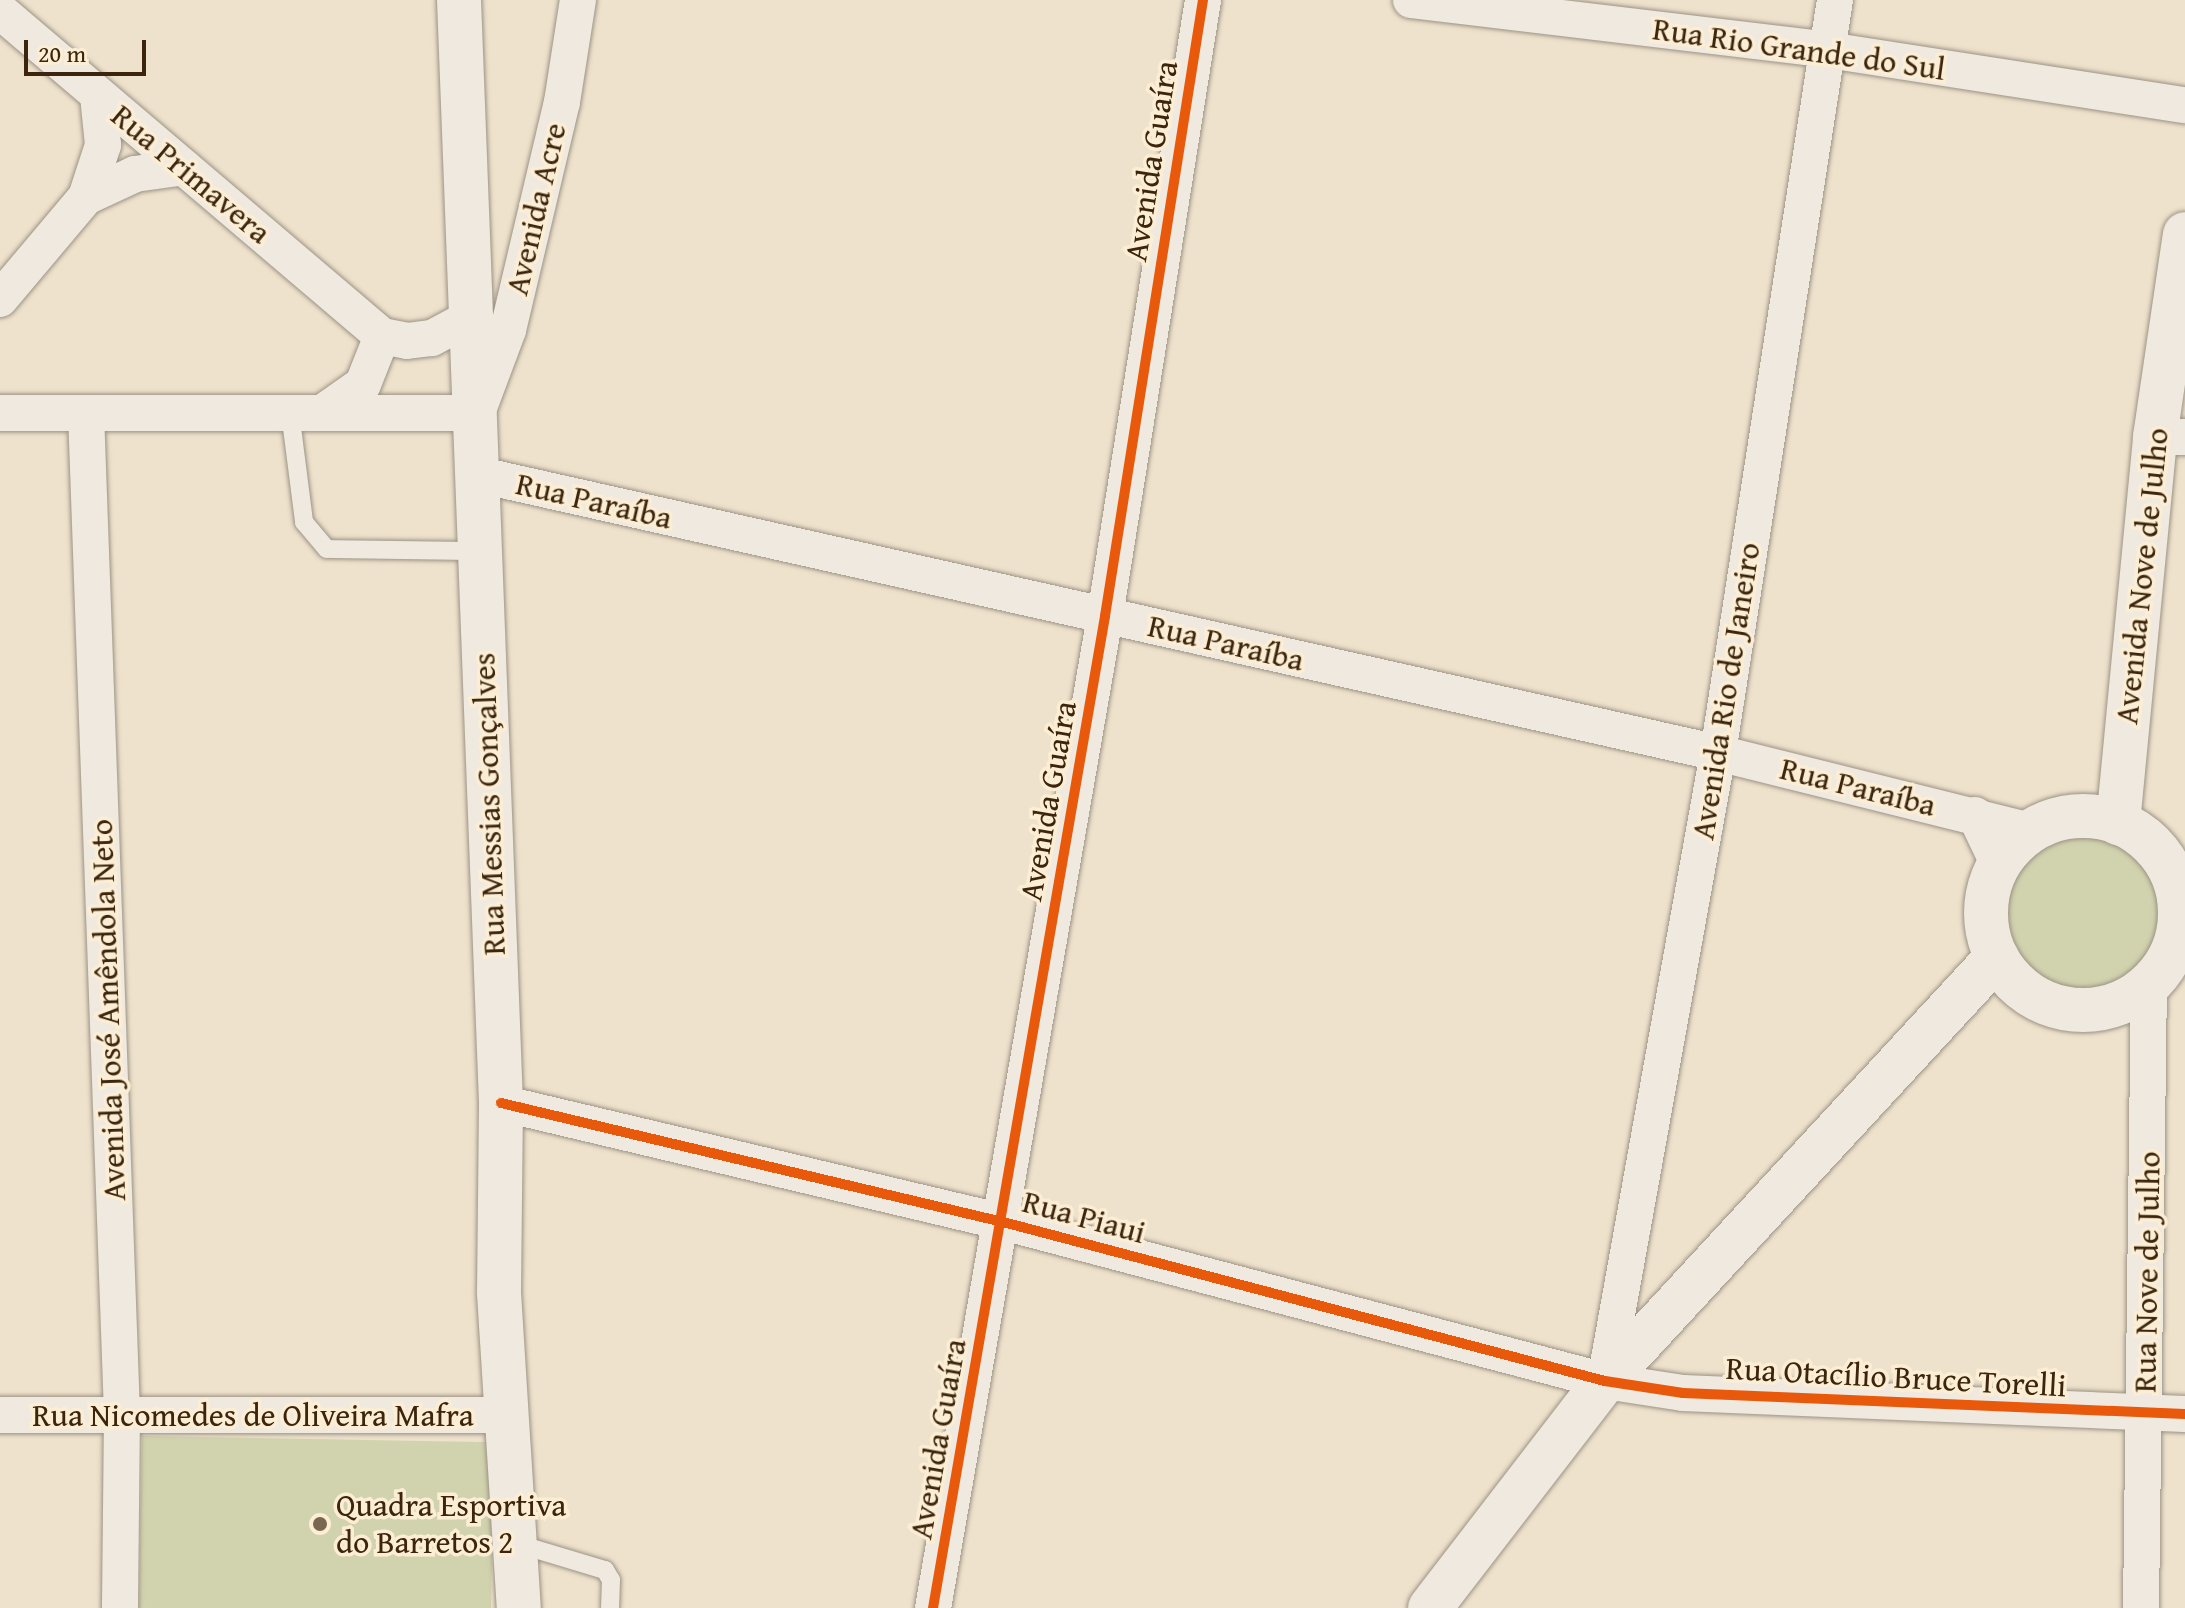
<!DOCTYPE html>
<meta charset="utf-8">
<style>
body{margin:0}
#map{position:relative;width:2185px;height:1608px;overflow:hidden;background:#eee2cc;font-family:"Gentium Book Plus",serif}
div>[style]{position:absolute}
.green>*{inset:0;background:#d1d3ae;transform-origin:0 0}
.round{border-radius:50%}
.roads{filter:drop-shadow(0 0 2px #9d9384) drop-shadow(0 0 2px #9d9384)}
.service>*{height:18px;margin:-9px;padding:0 9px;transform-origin:9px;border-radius:9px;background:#efe9df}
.minor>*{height:36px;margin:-18px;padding:0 18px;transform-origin:18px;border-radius:18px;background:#efe9df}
.tertiary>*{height:44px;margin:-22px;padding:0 22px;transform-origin:22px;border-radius:22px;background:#efe9df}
.tertiary>.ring{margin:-22px;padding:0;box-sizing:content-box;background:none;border:44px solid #efe9df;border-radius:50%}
.cycleway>*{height:10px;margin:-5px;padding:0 5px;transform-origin:5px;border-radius:5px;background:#e8590c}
.dots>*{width:22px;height:22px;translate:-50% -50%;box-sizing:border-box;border:4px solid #fceed5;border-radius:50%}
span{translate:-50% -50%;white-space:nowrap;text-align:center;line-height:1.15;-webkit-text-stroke:7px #fceed5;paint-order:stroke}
.street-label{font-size:32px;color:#3c250c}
.poi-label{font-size:32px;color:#3c250c}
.left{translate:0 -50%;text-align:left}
.scale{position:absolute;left:24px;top:40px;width:122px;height:36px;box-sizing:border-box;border:4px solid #3c250c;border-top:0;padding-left:10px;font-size:24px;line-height:28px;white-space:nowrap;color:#3c250c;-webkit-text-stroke:6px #fceed5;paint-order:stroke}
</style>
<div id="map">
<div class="green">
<div class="round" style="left:2007px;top:835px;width:156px;height:156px"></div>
<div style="left:142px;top:1436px;width:352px;height:172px;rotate:1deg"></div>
</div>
<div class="roads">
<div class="service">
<div style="left:290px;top:412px;width:111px;rotate:82.7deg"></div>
<div style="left:304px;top:522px;width:35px;rotate:50deg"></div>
<div style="left:327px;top:549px;width:152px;rotate:0.8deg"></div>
<div style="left:515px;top:1543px;width:94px;rotate:16.7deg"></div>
<div style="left:605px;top:1570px;width:12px;rotate:59deg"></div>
<div style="left:611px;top:1580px;width:28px;rotate:92deg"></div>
</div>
<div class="minor">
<div style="left:1411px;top:0;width:420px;rotate:6.8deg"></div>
<div style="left:1828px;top:50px;width:361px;rotate:8.8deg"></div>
<div style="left:0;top:11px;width:502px;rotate:40.39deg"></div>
<div style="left:382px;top:336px;width:25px;rotate:11deg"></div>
<div style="left:407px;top:341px;width:25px;rotate:-7deg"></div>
<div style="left:432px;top:338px;width:47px;rotate:-28.2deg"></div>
<div style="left:86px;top:197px;width:54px;rotate:-25.1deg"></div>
<div style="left:135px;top:174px;width:49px;rotate:-8.1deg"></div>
<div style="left:0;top:299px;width:133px;rotate:-49.9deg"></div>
<div style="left:86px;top:197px;width:55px;rotate:-71.9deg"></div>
<div style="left:103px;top:145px;width:49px;rotate:-95.8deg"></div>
<div style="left:0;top:413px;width:477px"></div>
<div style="left:477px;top:413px;width:89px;rotate:-69.5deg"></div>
<div style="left:508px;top:330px;width:234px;rotate:-76.7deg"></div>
<div style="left:562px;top:102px;width:103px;rotate:-81.1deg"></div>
<div style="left:86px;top:413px;width:1001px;rotate:87.94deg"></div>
<div style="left:122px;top:1413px;width:195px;rotate:90.6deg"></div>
<div style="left:322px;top:413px;width:50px;rotate:-35.3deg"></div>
<div style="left:363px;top:384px;width:52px;rotate:-68.4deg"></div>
<div style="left:2155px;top:437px;width:30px"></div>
<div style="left:476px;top:474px;width:1273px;rotate:12.66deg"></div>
<div style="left:1718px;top:753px;width:322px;rotate:14deg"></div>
<div style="left:1975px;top:815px;width:55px;rotate:64.4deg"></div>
<div style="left:2174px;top:876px;width:11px;rotate:-10deg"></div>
<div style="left:501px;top:1103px;width:516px;rotate:13.34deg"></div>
<div style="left:1003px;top:1222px;width:623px;rotate:14.8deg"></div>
<div style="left:1605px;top:1381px;width:79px;rotate:8.7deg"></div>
<div style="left:1683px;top:1393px;width:502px;rotate:2.4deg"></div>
<div style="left:1605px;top:1381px;width:638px;rotate:-79.8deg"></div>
<div style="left:1718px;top:753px;width:762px;rotate:-81.17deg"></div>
<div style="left:0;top:1415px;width:506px"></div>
<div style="left:933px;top:1608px;width:1007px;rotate:-80.16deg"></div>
<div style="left:1105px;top:616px;width:624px;rotate:-80.96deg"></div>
<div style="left:2141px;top:1608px;width:624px;rotate:-89.27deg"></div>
</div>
<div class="tertiary">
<div style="left:459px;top:0;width:1104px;rotate:87.82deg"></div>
<div style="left:501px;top:1103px;width:190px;rotate:90.6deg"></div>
<div style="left:499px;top:1293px;width:316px;rotate:86.4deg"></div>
<div class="ring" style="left:1986px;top:816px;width:150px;height:150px"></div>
<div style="left:2118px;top:823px;width:388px;rotate:-84.5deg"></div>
<div style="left:2155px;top:437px;width:205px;rotate:-81.6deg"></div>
<div style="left:1430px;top:1608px;width:287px;rotate:-52.4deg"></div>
<div style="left:1605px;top:1381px;width:577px;rotate:-47.25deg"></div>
</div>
</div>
<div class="cycleway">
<div style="left:501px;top:1103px;width:516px;rotate:13.34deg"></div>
<div style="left:1003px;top:1222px;width:623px;rotate:14.8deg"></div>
<div style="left:1605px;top:1381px;width:79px;rotate:8.7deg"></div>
<div style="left:1683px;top:1393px;width:502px;rotate:2.4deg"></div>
<div style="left:933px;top:1608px;width:1007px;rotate:-80.16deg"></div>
<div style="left:1105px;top:616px;width:624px;rotate:-80.96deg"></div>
</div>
<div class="dots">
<div style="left:320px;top:1524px;background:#7a674f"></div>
</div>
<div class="street-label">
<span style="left:1799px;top:49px;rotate:8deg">Rua Rio Grande do Sul</span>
<span style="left:1151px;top:161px;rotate:-81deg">Avenida Guaíra</span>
<span style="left:191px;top:174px;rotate:40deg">Rua Primavera</span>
<span style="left:536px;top:209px;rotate:-77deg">Avenida Acre</span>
<span style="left:594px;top:501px;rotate:13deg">Rua Paraíba</span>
<span style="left:2142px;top:576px;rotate:-84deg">Avenida Nove de Julho</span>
<span style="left:1226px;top:643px;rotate:13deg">Rua Paraíba</span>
<span style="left:1726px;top:691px;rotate:-81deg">Avenida Rio de Janeiro</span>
<span style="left:1858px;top:787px;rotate:14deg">Rua Paraíba</span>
<span style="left:1048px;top:801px;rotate:-80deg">Avenida Guaíra</span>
<span style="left:489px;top:804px;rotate:-92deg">Rua Messias Gonçalves</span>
<span style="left:108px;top:1010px;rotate:-92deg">Avenida José Amêndola Neto</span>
<span style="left:1084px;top:1217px;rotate:15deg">Rua Piaui</span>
<span style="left:2147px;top:1272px;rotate:-89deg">Rua Nove de Julho</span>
<span style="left:1896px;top:1377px;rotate:3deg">Rua Otacílio Bruce Torelli</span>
<span style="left:253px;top:1415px">Rua Nicomedes de Oliveira Mafra</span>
<span style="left:938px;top:1439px;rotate:-80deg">Avenida Guaíra</span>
</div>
<div class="poi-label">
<span class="left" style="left:336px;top:1524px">Quadra Esportiva<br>do Barretos 2</span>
</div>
<div class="scale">20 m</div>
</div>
